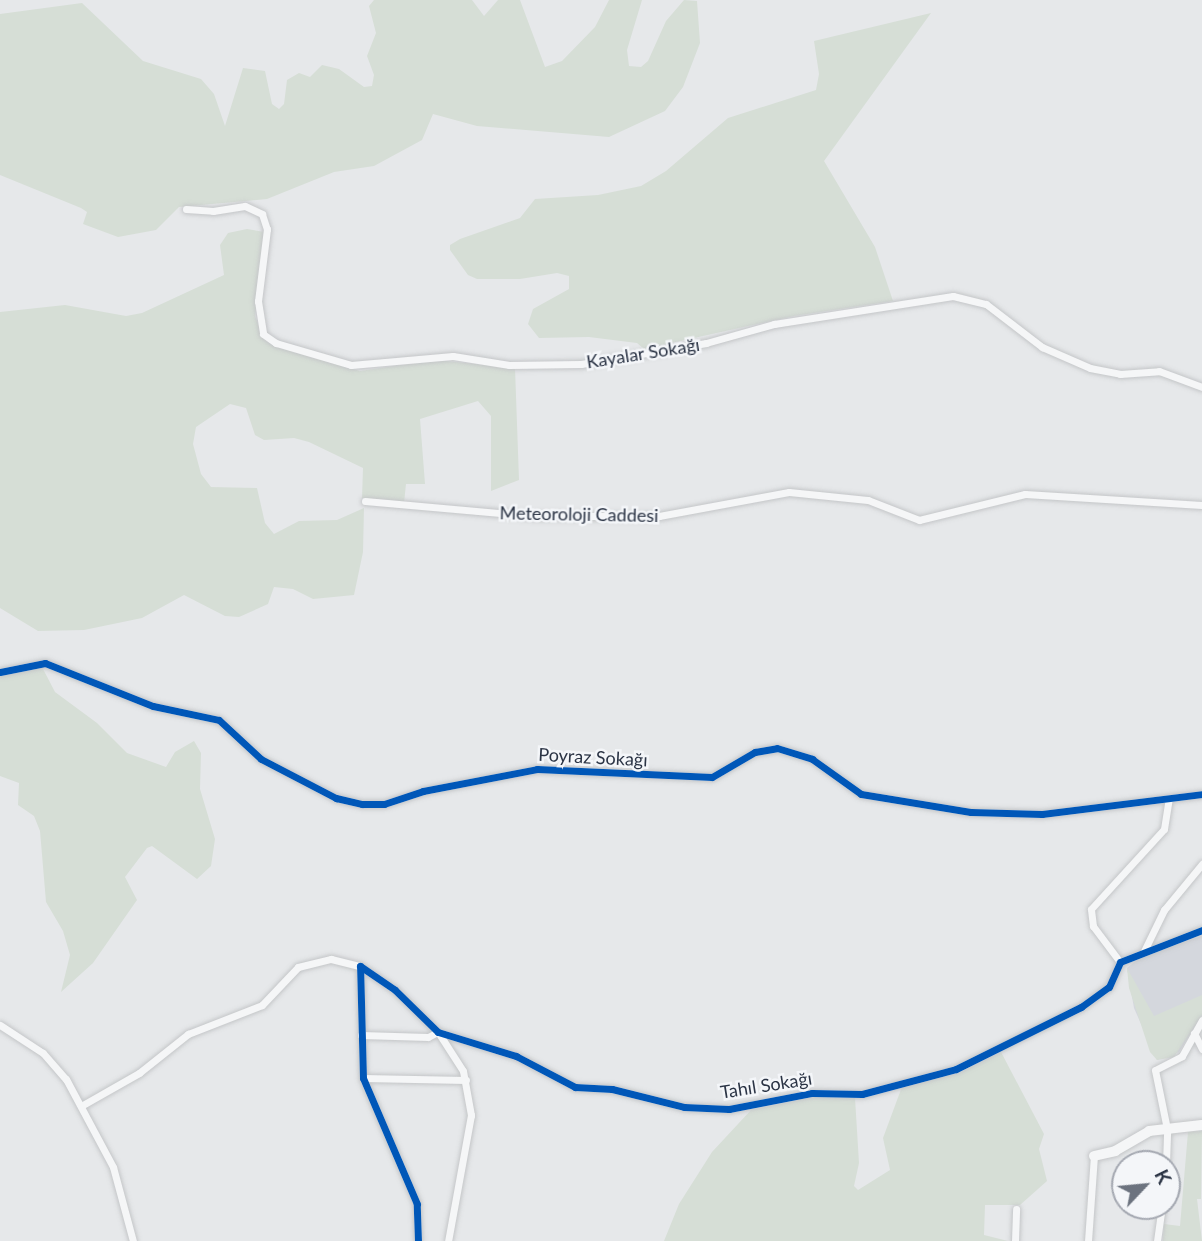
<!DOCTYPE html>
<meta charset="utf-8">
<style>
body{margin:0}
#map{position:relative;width:1202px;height:1241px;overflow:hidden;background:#e6e8ea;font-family:Lato,sans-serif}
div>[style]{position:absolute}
.built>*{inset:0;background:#d4d7dd}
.green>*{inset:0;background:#d6ded6}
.roads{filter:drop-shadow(0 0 2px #c4c6c8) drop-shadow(0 0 2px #c4c6c8)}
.minor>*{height:7px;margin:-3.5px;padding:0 3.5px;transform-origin:3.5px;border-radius:3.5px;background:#f5f6f7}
.tertiary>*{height:10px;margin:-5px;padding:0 5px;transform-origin:5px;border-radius:5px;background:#f5f6f7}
.cycleway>*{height:7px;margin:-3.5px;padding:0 3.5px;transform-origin:3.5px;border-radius:3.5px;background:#0057b8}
span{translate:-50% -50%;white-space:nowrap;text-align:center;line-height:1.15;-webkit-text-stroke:5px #f4f6f9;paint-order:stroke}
.street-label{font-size:18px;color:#2b3445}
.north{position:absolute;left:1111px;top:1150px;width:70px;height:70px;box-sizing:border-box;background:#f4f6f9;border:2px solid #a4a8b1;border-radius:50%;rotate:64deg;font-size:19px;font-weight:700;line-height:28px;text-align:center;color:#2b3445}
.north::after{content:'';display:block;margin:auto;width:24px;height:32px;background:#6c737f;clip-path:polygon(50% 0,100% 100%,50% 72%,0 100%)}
</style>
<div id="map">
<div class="built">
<i style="clip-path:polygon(1202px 936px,1202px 1015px,1179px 1052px,1157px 1060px,1134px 1008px,1127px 968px,1142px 956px)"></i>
</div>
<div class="green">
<i style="clip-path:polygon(374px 0,472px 0,484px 16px,498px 0,520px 0,545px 67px,562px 61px,595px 27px,609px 0,642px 0,627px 50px,629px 66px,641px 67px,648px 61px,666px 21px,684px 0,697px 1px,700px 43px,683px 87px,665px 111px,609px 137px,477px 126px,433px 114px,422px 140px,374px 166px,334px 172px,267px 199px,179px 207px,156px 230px,118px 237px,83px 224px,87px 212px,81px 208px,0 175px,0 14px,82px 3px,143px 61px,201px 79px,214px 94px,225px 126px,243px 68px,265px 71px,272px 104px,279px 109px,284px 104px,287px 80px,299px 73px,310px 77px,322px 65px,339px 69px,364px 87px,372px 86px,374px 75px,367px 56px,376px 33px,369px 6px)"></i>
<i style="clip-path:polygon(931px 13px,824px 161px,875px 247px,893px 301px,794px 316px,644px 349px,637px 343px,589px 337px,539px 338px,528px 324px,533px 309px,569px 289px,569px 276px,557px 273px,520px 279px,477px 279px,468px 275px,450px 250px,450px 245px,460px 239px,520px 218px,535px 199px,598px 195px,641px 186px,666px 171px,728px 118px,816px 90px,819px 74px,814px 41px)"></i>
<i style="clip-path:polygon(247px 229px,264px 232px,255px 316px,263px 338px,277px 347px,360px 371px,435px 360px,515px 368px,519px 480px,491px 491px,491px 416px,478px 401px,420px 419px,425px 484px,406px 484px,404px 503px,362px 498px,363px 468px,309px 442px,294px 438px,264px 440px,255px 435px,246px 408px,230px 404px,196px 427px,193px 444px,201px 474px,211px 487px,257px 488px,265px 523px,274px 534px,299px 521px,337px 520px,364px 508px,363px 552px,354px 595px,313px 599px,293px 589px,274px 587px,268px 604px,239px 617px,225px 616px,184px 595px,142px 618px,84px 630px,38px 631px,0 608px,0 312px,65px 305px,126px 316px,142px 313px,224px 275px,220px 245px,228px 233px)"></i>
<i style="clip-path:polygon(42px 667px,55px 692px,97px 723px,127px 753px,166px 767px,175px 752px,194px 741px,201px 753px,200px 789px,215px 839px,211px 866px,197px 879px,152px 846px,147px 848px,125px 877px,137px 900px,93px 963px,61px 992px,70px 955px,63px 931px,46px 902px,40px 831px,34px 816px,18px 805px,19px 783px,0 776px,0 675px)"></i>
<i style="clip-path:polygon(1127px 968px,1154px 1016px,1202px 995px,1202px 1015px,1174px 1057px,1157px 1060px,1150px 1052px,1129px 988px)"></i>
<i style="clip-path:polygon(1001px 1052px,1044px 1134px,1039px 1149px,1047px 1181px,1020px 1205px,985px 1205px,984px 1235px,1008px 1241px,664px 1241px,679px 1204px,712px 1152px,751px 1110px,822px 1095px,855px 1098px,859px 1163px,854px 1186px,858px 1190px,890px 1170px,883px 1138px,903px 1084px,959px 1073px)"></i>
<i style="clip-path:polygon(1202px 1131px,1201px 1199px,1197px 1199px,1202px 1241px,1163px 1241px,1164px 1224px,1180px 1226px,1188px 1132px)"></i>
</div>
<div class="roads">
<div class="minor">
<i style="left:186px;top:209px;width:27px;rotate:4deg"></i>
<i style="left:213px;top:211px;width:32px;rotate:-9deg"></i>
<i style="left:245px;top:206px;width:19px;rotate:25deg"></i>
<i style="left:262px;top:214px;width:16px;rotate:72deg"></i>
<i style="left:267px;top:229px;width:73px;rotate:97.1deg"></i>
<i style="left:258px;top:301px;width:33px;rotate:81deg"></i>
<i style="left:263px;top:334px;width:16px;rotate:35deg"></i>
<i style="left:276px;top:343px;width:78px;rotate:16.3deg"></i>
<i style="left:351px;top:365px;width:102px;rotate:-5deg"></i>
<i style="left:453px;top:356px;width:57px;rotate:9.1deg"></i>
<i style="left:509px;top:365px;width:72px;rotate:-0.8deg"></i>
<i style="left:581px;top:364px;width:127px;rotate:-9.5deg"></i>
<i style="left:706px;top:343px;width:71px;rotate:-15.6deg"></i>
<i style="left:774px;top:324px;width:181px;rotate:-8.9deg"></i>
<i style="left:953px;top:296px;width:34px;rotate:14deg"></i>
<i style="left:986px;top:304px;width:71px;rotate:37.5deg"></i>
<i style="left:1042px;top:347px;width:52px;rotate:23.6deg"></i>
<i style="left:1090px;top:368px;width:31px;rotate:11deg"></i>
<i style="left:1120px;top:374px;width:39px;rotate:-4deg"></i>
<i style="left:1159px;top:371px;width:46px;rotate:20.4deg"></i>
<i style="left:365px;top:501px;width:170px;rotate:5.1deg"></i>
<i style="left:534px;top:516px;width:125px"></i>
<i style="left:659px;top:516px;width:132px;rotate:-10.5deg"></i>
<i style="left:789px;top:492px;width:79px;rotate:5.8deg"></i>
<i style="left:868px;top:500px;width:55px;rotate:21.4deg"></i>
<i style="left:919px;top:520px;width:109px;rotate:-13.8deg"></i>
<i style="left:1025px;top:494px;width:177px;rotate:3.6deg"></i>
<i style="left:0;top:672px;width:46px;rotate:-11.3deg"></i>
<i style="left:45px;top:663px;width:116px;rotate:21.7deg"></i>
<i style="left:153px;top:706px;width:67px;rotate:12deg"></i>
<i style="left:219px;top:720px;width:57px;rotate:42.9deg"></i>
<i style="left:261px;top:759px;width:85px;rotate:27.5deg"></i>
<i style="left:336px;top:798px;width:27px;rotate:13deg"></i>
<i style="left:362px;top:804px;width:22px"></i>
<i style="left:384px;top:804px;width:41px;rotate:-18.4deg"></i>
<i style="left:423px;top:791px;width:116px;rotate:-10.9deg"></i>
<i style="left:537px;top:769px;width:175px;rotate:2.6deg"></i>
<i style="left:712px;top:777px;width:50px;rotate:-30.2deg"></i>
<i style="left:755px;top:752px;width:22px;rotate:-10deg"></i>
<i style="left:777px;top:748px;width:37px;rotate:17deg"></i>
<i style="left:812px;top:759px;width:60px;rotate:35.5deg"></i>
<i style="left:861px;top:794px;width:111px;rotate:9.3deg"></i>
<i style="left:971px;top:812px;width:71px;rotate:1.6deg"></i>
<i style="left:1042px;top:814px;width:161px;rotate:-7.1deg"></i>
<i style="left:1144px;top:951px;width:46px;rotate:-64deg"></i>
<i style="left:1164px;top:910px;width:60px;rotate:-50.4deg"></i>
<i style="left:1120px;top:962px;width:45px;rotate:-126.9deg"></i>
<i style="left:1093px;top:926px;width:17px;rotate:-97deg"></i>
<i style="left:1091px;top:909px;width:108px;rotate:-47.6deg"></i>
<i style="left:1164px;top:829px;width:30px;rotate:-81deg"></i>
<i style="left:0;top:1025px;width:51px;rotate:33.1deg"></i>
<i style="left:43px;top:1053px;width:35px;rotate:49deg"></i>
<i style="left:66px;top:1079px;width:100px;rotate:61.9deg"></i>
<i style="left:113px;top:1167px;width:77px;rotate:74.9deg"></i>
<i style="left:1194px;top:1033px;width:18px;rotate:63deg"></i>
<i style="left:361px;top:1035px;width:67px;rotate:1.7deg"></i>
<i style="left:428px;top:1037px;width:11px;rotate:-27deg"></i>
<i style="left:438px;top:1032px;width:46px;rotate:57.3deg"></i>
<i style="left:463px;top:1071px;width:45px;rotate:79.7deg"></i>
<i style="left:471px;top:1115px;width:128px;rotate:100.3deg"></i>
<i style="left:363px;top:1078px;width:103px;rotate:1.1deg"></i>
<i style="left:81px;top:1106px;width:67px;rotate:-29.6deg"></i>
<i style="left:139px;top:1073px;width:63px;rotate:-38.5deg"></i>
<i style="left:188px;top:1034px;width:79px;rotate:-21.4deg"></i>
<i style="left:262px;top:1005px;width:52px;rotate:-46.5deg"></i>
<i style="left:298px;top:967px;width:34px;rotate:-14deg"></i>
<i style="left:331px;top:959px;width:30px;rotate:14deg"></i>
<i style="left:1166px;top:1164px;width:35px;rotate:-88deg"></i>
<i style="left:1167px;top:1129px;width:60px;rotate:-101.5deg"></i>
<i style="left:1155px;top:1070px;width:30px;rotate:-27deg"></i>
<i style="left:1182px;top:1056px;width:41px;rotate:-60.9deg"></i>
<i style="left:418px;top:1241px;width:37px;rotate:-92deg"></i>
<i style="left:417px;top:1204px;width:137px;rotate:-113.2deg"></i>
<i style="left:363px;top:1078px;width:112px;rotate:-91.5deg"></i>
<i style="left:360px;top:966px;width:42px;rotate:34.4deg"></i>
<i style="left:395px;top:990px;width:60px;rotate:44.3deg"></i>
<i style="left:438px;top:1032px;width:82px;rotate:17.1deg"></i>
<i style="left:516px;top:1056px;width:67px;rotate:27.7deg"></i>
<i style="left:575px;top:1087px;width:37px;rotate:3deg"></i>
<i style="left:612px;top:1089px;width:74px;rotate:14deg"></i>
<i style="left:684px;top:1107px;width:45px;rotate:2.5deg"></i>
<i style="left:729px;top:1109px;width:85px;rotate:-10.9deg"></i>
<i style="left:812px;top:1093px;width:50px;rotate:1.1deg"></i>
<i style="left:862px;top:1094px;width:97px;rotate:-14.9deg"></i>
<i style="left:956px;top:1069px;width:140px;rotate:-26.4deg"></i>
<i style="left:1081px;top:1007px;width:34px;rotate:-36deg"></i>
<i style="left:1109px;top:987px;width:27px;rotate:-66deg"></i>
<i style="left:1120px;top:962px;width:88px;rotate:-21.3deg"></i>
<i style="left:1015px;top:1241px;width:32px;rotate:-88deg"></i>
<i style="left:1088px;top:1241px;width:85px;rotate:-86deg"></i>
<i style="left:1157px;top:1241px;width:35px;rotate:-82deg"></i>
</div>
<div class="tertiary">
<i style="left:1094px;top:1156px;width:22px;rotate:-13deg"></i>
<i style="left:1115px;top:1151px;width:39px;rotate:-30deg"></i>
<i style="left:1149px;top:1131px;width:53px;rotate:-6.5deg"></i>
</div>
</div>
<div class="cycleway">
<i style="left:0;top:672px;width:46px;rotate:-11.3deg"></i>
<i style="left:45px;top:663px;width:116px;rotate:21.7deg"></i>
<i style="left:153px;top:706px;width:67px;rotate:12deg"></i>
<i style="left:219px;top:720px;width:57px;rotate:42.9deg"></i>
<i style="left:261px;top:759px;width:85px;rotate:27.5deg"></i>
<i style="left:336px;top:798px;width:27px;rotate:13deg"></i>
<i style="left:362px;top:804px;width:22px"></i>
<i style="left:384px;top:804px;width:41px;rotate:-18.4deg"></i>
<i style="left:423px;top:791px;width:116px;rotate:-10.9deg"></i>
<i style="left:537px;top:769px;width:175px;rotate:2.6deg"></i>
<i style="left:712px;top:777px;width:50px;rotate:-30.2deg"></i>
<i style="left:755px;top:752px;width:22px;rotate:-10deg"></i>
<i style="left:777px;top:748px;width:37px;rotate:17deg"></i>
<i style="left:812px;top:759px;width:60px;rotate:35.5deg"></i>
<i style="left:861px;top:794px;width:111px;rotate:9.3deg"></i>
<i style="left:971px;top:812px;width:71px;rotate:1.6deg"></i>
<i style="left:1042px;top:814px;width:161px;rotate:-7.1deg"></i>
<i style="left:418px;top:1241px;width:37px;rotate:-92deg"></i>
<i style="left:417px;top:1204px;width:137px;rotate:-113.2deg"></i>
<i style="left:363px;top:1078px;width:112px;rotate:-91.5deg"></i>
<i style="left:360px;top:966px;width:42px;rotate:34.4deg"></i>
<i style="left:395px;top:990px;width:60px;rotate:44.3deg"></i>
<i style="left:438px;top:1032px;width:82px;rotate:17.1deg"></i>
<i style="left:516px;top:1056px;width:67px;rotate:27.7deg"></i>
<i style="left:575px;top:1087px;width:37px;rotate:3deg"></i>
<i style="left:612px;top:1089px;width:74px;rotate:14deg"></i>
<i style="left:684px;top:1107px;width:45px;rotate:2.5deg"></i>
<i style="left:729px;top:1109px;width:85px;rotate:-10.9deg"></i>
<i style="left:812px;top:1093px;width:50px;rotate:1.1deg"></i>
<i style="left:862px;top:1094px;width:97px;rotate:-14.9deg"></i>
<i style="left:956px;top:1069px;width:140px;rotate:-26.4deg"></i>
<i style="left:1081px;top:1007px;width:34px;rotate:-36deg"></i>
<i style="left:1109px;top:987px;width:27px;rotate:-66deg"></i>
<i style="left:1120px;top:962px;width:88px;rotate:-21.3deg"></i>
</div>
<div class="street-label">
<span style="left:643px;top:353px;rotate:-9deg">Kayalar Sokağı</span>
<span style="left:579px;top:514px;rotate:1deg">Meteoroloji Caddesi</span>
<span style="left:593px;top:757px;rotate:3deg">Poyraz Sokağı</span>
<span style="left:766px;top:1085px;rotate:-9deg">Tahıl Sokağı</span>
</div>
<div class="north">K</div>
</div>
